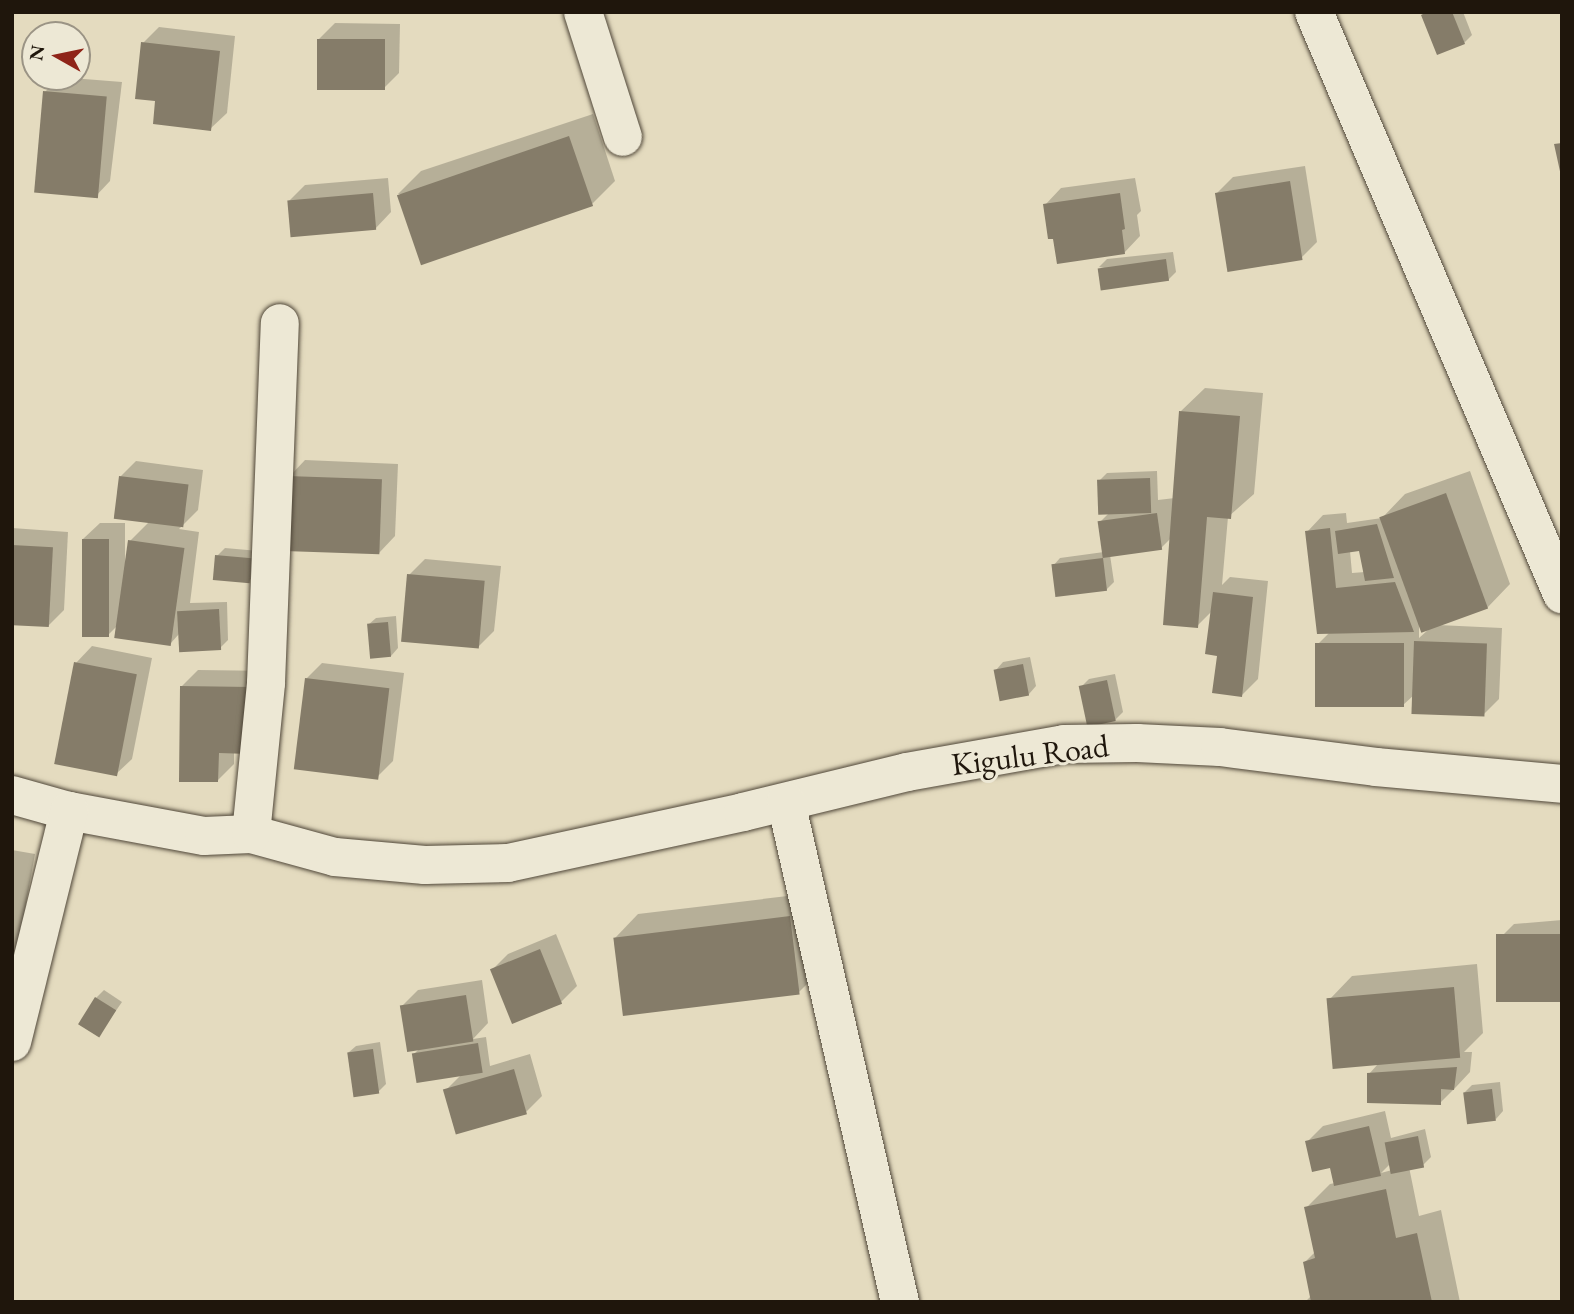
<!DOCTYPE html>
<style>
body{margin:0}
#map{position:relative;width:1574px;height:1314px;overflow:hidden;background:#e4dbbf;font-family:"EB Garamond",serif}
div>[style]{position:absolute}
.shadow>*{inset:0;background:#0003}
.building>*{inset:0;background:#857c69;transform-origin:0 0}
.roads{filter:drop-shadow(0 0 2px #504739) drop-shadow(0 0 2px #504739)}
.street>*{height:38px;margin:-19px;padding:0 19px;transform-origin:19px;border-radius:19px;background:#ede8d5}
span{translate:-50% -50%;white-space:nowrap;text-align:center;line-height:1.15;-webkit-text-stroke:6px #ede8d5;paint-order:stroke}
.street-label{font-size:32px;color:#1f160c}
.frame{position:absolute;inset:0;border:14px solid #1f160c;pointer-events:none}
.north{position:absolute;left:21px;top:21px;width:70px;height:70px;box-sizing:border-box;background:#ede8d5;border:2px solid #9b9485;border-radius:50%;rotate:279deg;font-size:19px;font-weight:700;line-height:28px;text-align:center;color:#1f160c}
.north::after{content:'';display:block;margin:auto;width:24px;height:32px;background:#8f2418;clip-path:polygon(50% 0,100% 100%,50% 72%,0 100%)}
</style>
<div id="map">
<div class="shadow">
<i style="clip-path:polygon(1426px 12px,1463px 12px,1472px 35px,1464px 43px,1423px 15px)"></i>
<i style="clip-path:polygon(335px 23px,400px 24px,399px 73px,383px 89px,319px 39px)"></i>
<i style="clip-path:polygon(159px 27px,235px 36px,227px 113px,210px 129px,157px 100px,143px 43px)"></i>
<i style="clip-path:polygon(59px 77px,122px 82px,110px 181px,94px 198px,45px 92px)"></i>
<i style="clip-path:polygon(593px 114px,615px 181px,592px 204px,398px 194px,421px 171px)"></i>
<i style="clip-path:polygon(1305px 166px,1317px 242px,1301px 258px,1217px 193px,1233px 177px)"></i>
<i style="clip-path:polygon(388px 178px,391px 212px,375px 229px,289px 201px,305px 185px)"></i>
<i style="clip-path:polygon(1135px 178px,1141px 211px,1137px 215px,1140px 236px,1124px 253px,1045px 205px,1061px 188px)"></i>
<i style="clip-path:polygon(1173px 252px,1176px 272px,1168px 280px,1099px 267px,1107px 259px)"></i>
<i style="clip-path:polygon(1205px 388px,1263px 393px,1254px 494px,1228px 517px,1222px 585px,1230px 577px,1268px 581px,1258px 679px,1242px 695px,1219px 655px,1212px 611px,1197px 626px,1172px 537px,1161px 548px,1110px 555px,1114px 582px,1106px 590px,1053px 566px,1060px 558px,1104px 552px,1100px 522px,1109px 513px,1099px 481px,1107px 473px,1157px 471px,1158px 500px,1175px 498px,1181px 411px)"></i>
<i style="clip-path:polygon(305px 460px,398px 464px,395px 536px,379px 553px,289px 477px)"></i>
<i style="clip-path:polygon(136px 461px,203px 470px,198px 510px,179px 529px,199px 532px,190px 603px,227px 602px,228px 640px,220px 648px,179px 634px,170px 644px,120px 623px,108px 635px,83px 539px,100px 523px,125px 523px,125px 566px,127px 566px,130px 541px,149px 522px,120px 477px)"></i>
<i style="clip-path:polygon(evenodd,1470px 471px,1510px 584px,1487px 608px,1438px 625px,1502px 628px,1499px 699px,1483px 715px,1414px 695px,1403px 705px,1317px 645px,1330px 632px,1307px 532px,1323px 515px,1346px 513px,1347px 523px,1382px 518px,1405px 494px,1470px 471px,1361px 549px,1365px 572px,1352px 573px,1350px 551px,1361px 549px,1470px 471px,1419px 624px,1429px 629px,1419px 638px,1419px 624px)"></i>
<i style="clip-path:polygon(12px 528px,68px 532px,64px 610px,48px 626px,12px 623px)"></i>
<i style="clip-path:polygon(225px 548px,259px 551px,256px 574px,249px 581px,217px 556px)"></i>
<i style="clip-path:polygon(425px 559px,501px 566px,494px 631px,478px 647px,409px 575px)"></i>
<i style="clip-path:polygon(396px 616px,398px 648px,391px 656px,368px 625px,376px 618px)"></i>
<i style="clip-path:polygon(92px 646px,152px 658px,132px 759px,115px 775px,76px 663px)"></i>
<i style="clip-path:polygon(1030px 657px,1036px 686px,1029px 694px,996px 670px,1003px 662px)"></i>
<i style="clip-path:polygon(322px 663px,404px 673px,393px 761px,377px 777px,306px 679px)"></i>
<i style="clip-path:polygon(198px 670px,265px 671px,234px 752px,234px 764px,218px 780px,182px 686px)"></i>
<i style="clip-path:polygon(1115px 674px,1123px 712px,1115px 720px,1081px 687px,1089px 679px)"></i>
<i style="clip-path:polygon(12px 850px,35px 854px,12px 980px)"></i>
<i style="clip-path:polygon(813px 893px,822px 969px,798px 993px,615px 938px,638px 914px)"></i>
<i style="clip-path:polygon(1562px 920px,1562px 1000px,1498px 940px,1514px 924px)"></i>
<i style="clip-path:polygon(556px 934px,577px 986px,561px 1002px,492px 970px,508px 954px)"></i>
<i style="clip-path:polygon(1477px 964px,1483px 1033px,1464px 1052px,1472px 1052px,1470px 1072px,1456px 1087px,1440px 1103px,1369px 1074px,1378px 1064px,1329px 1000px,1352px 976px)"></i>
<i style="clip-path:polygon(482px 980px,488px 1023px,473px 1039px,486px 1037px,490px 1066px,530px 1054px,542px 1096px,526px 1112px,445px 1091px,462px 1074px,414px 1054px,421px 1047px,402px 1006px,418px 990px)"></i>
<i style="clip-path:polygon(104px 990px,122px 1002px,99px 1035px,96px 998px)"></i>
<i style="clip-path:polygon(380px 1042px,386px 1084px,378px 1092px,348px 1053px,356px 1046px)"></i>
<i style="clip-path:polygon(1500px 1082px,1503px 1111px,1496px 1119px,1464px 1093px,1472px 1085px)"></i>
<i style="clip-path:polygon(evenodd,1385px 1111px,1391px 1138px,1425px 1129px,1431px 1157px,1423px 1165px,1409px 1167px,1419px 1216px,1441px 1210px,1460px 1302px,1305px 1302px,1312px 1295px,1305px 1262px,1315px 1252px,1306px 1208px,1330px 1184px,1335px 1183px,1332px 1165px,1307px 1142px,1323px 1126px,1385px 1111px,1391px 1163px,1392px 1170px,1381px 1173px,1391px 1163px)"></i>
</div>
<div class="building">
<i style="clip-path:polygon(1427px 12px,1452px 12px,1465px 44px,1437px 55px,1421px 15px)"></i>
<i style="left:317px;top:39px;width:68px;height:51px"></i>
<i style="clip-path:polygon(141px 42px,220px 51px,211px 131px,153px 124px,155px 101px,135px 99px)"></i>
<i style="left:43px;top:91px;width:64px;height:102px;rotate:5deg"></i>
<i style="left:569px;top:136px;width:74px;height:182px;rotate:71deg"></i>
<i style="clip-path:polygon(1562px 143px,1562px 176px,1561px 176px,1554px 144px)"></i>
<i style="left:1290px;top:181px;width:80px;height:76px;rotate:81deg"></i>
<i style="left:373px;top:193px;width:37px;height:86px;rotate:85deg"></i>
<i style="clip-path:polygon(1120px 193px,1125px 229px,1122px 230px,1125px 254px,1057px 264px,1053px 239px,1048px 239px,1043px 204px)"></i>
<i style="left:1166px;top:259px;width:22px;height:69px;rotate:82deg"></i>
<i style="clip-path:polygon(1179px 411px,1240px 416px,1231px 519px,1207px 517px,1198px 628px,1163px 625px)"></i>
<i style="left:119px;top:476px;width:70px;height:43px;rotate:7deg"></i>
<i style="left:287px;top:476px;width:95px;height:75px;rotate:2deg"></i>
<i style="left:1150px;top:478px;width:35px;height:53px;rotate:88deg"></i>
<i style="left:1446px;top:493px;width:123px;height:71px;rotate:70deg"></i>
<i style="left:1157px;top:513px;width:37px;height:60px;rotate:82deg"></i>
<i style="clip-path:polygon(1377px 524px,1394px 578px,1365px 581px,1359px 551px,1338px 554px,1335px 531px)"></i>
<i style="clip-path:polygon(1330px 528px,1336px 588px,1395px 582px,1414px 632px,1317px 634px,1305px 531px)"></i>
<i style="left:82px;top:539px;width:27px;height:98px"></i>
<i style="left:128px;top:540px;width:57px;height:99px;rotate:8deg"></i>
<i style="left:12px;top:545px;width:41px;height:80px;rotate:3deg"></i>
<i style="left:215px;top:555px;width:37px;height:25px;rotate:5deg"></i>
<i style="left:1103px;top:558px;width:33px;height:52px;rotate:83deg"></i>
<i style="left:407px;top:574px;width:78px;height:68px;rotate:5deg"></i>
<i style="clip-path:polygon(1213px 592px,1253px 597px,1242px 697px,1212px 693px,1217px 656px,1205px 654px)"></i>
<i style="left:219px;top:609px;width:41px;height:42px;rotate:87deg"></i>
<i style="left:388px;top:622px;width:35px;height:21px;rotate:85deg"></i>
<i style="left:1414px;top:641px;width:73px;height:73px;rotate:2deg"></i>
<i style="left:1404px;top:643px;width:64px;height:89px;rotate:90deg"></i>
<i style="left:74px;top:662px;width:64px;height:104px;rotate:11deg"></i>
<i style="left:1023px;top:664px;width:32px;height:30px;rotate:79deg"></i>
<i style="left:305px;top:678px;width:85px;height:92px;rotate:7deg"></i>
<i style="left:1107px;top:680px;width:42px;height:29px;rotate:78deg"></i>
<i style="clip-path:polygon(180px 686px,250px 687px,249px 754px,219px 753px,218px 782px,179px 782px)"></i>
<i style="left:790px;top:916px;width:79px;height:178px;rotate:83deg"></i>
<i style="left:1562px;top:934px;width:68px;height:66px;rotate:90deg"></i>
<i style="left:540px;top:949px;width:59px;height:54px;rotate:68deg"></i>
<i style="left:1454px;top:987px;width:71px;height:128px;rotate:85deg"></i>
<i style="left:466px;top:995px;width:47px;height:67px;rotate:81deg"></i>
<i style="left:95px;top:997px;width:25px;height:32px;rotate:32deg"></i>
<i style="left:478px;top:1043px;width:30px;height:67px;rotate:81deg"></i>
<i style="left:373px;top:1049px;width:45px;height:26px;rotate:82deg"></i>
<i style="clip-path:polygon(1457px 1067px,1454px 1090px,1441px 1089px,1441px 1105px,1367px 1103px,1367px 1073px)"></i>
<i style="left:514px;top:1069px;width:47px;height:74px;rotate:74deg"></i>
<i style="left:1492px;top:1089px;width:32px;height:29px;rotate:83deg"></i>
<i style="clip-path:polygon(1369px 1126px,1381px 1176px,1334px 1186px,1330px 1168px,1312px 1172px,1305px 1141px)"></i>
<i style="left:1418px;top:1136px;width:32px;height:34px;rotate:79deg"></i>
<i style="clip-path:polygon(1386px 1189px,1396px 1238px,1417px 1233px,1432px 1302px,1311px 1302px,1303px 1262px,1315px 1258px,1304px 1207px)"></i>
</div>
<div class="roads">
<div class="street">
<i style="left:583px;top:12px;width:131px;rotate:72.3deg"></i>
<i style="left:1314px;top:12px;width:633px;rotate:66.92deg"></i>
<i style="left:12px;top:795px;width:59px;rotate:15.7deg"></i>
<i style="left:69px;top:811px;width:137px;rotate:10.5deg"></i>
<i style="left:204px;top:836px;width:47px;rotate:-2.4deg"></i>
<i style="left:251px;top:834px;width:87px;rotate:15.3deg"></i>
<i style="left:335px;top:857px;width:90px;rotate:5.1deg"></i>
<i style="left:425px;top:865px;width:83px;rotate:-1.4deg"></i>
<i style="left:508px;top:863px;width:240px;rotate:-12.2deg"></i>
<i style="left:743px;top:812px;width:169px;rotate:-13.7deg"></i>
<i style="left:907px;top:772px;width:159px;rotate:-10.1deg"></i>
<i style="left:1064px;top:744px;width:73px;rotate:-0.8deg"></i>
<i style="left:1137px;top:743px;width:83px;rotate:2.8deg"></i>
<i style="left:1220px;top:747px;width:157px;rotate:7.3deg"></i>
<i style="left:1376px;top:767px;width:187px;rotate:5.2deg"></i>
<i style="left:786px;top:802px;width:513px;rotate:77.16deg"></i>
<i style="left:251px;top:834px;width:152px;rotate:-84.3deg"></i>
<i style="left:266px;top:683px;width:360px;rotate:-87.8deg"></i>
<i style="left:12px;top:1042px;width:238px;rotate:-76.1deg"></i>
</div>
</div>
<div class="street-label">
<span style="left:1030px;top:755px;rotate:-7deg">Kigulu Road</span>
</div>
<div class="frame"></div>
<div class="north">N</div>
</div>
